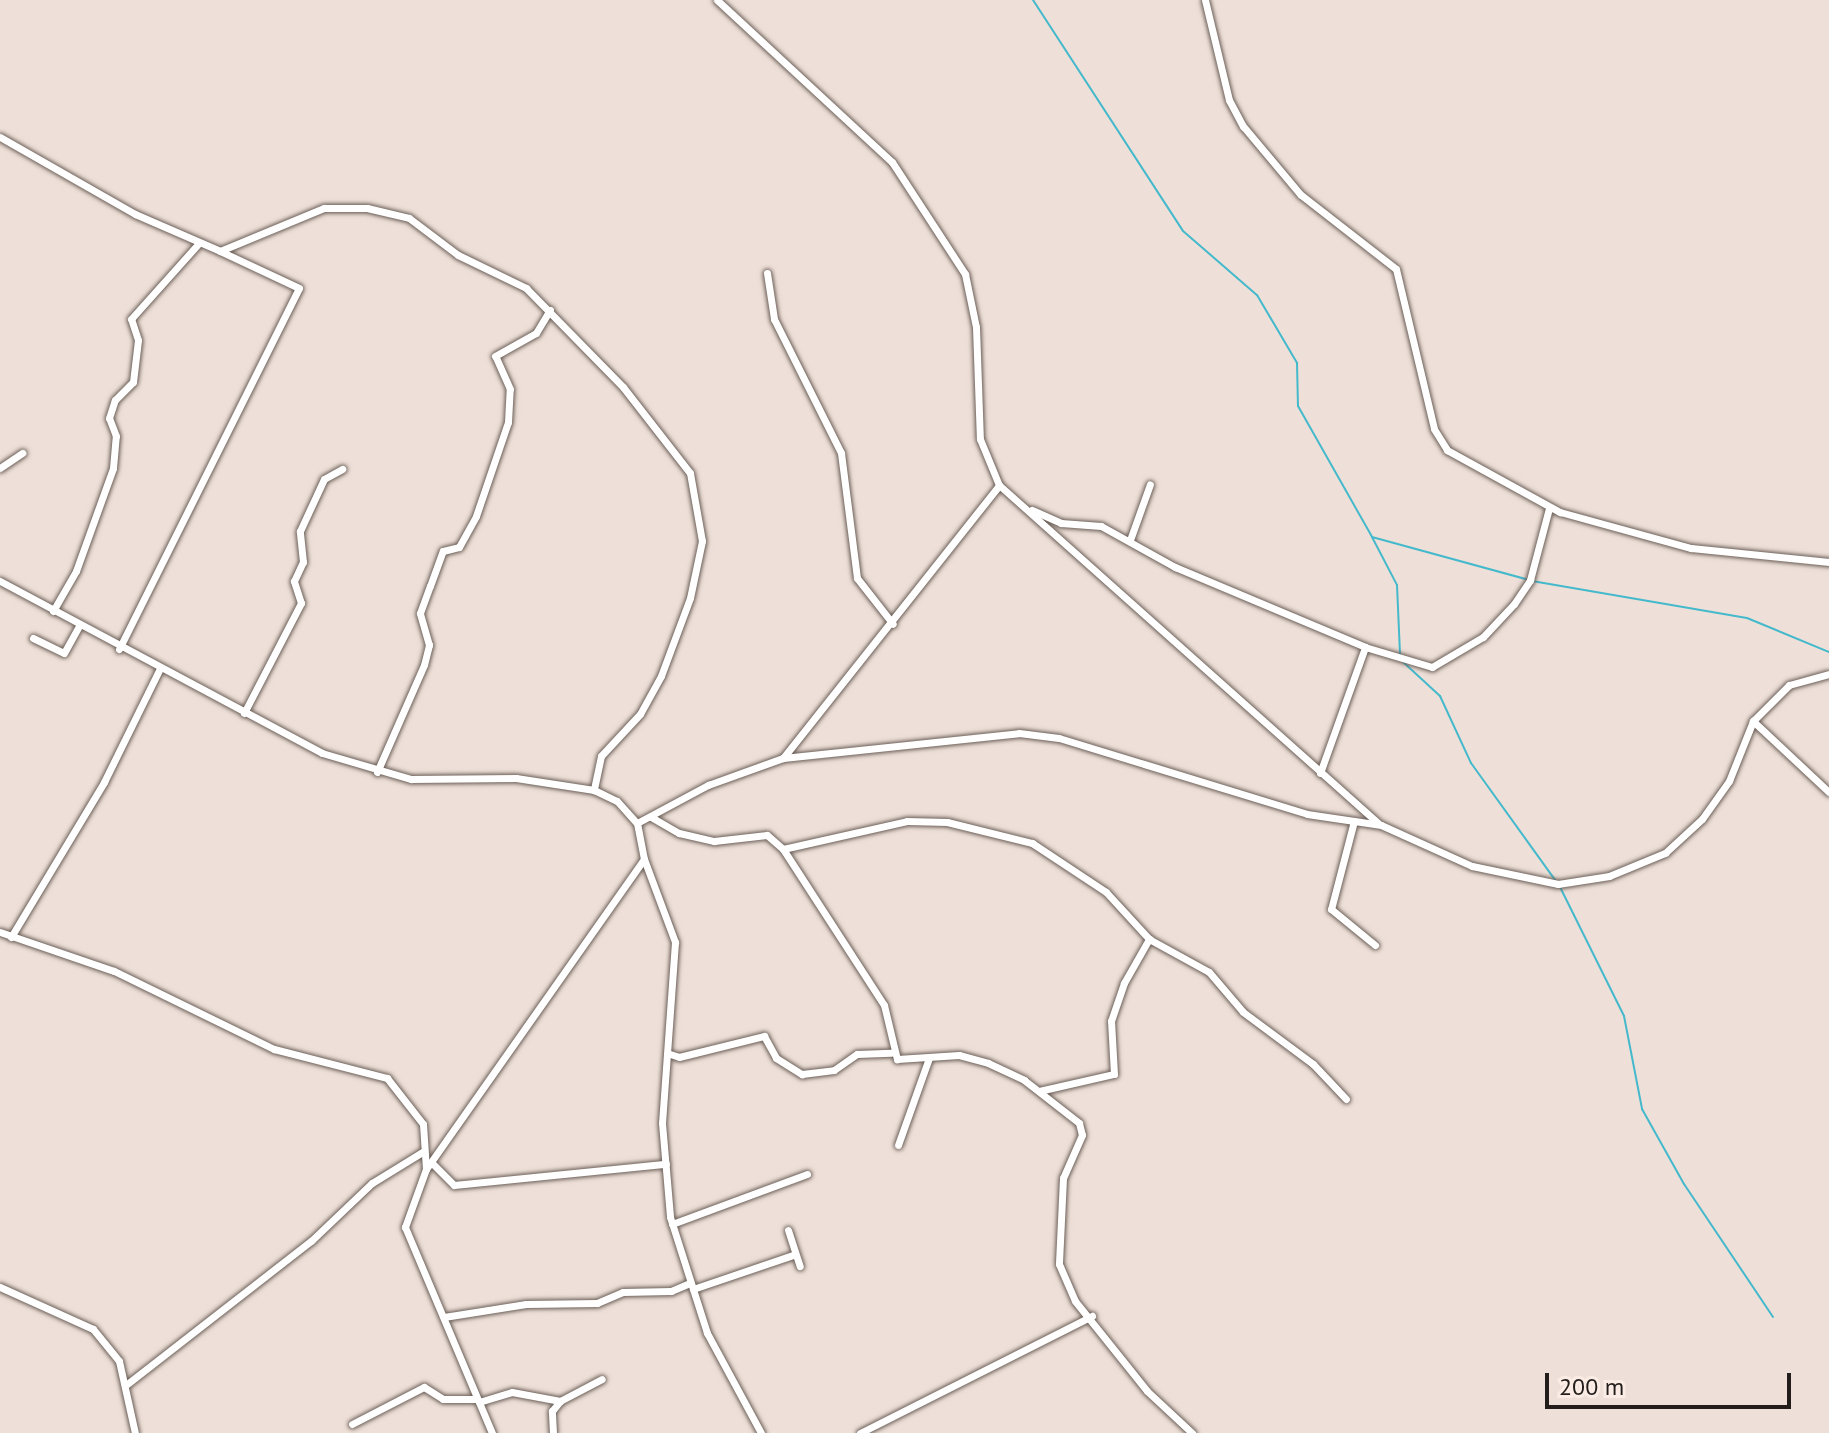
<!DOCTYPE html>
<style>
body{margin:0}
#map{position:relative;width:1829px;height:1433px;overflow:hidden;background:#eee0d8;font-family:"PT Sans",sans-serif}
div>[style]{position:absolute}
.stream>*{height:2px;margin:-1px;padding:0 1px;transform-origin:1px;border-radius:1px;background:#45b9cc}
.roads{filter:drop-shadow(0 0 2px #6b5f58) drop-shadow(0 0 2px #6b5f58)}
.street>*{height:7px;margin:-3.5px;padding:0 3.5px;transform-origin:3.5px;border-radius:3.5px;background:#fff}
span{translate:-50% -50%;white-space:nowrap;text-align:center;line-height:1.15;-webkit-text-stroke:6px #fbede5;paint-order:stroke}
.scale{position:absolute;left:1545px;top:1373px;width:246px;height:36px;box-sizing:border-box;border:4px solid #221d1a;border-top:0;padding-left:10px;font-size:24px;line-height:28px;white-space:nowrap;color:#221d1a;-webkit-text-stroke:6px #fbede5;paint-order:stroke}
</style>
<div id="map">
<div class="stream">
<i style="left:1033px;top:0;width:275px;rotate:57deg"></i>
<i style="left:1183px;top:231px;width:98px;rotate:40.9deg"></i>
<i style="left:1257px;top:295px;width:79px;rotate:59.5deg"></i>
<i style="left:1297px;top:363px;width:43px;rotate:88.7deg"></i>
<i style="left:1298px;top:406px;width:150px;rotate:60.5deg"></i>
<i style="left:1372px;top:537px;width:160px;rotate:15.3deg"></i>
<i style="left:1372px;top:537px;width:54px;rotate:62.5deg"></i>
<i style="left:1397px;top:585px;width:70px;rotate:87.5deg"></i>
<i style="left:1532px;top:581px;width:218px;rotate:9.8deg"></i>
<i style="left:1747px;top:618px;width:89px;rotate:22.5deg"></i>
<i style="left:1402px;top:661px;width:52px;rotate:42.6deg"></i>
<i style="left:1440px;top:696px;width:74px;rotate:65.2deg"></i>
<i style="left:1471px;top:763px;width:144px;rotate:54.3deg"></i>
<i style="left:1559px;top:885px;width:146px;rotate:63.6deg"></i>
<i style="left:1624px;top:1016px;width:95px;rotate:79deg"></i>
<i style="left:1642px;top:1109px;width:86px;rotate:60.8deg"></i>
<i style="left:1684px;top:1184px;width:160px;rotate:56.2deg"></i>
</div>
<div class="roads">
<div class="street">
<i style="left:717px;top:0;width:238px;rotate:42.8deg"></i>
<i style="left:892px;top:162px;width:134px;rotate:56.9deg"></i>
<i style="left:965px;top:274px;width:54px;rotate:78.3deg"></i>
<i style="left:976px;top:327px;width:112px;rotate:88deg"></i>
<i style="left:980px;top:439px;width:50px;rotate:67.6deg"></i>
<i style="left:999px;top:485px;width:508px;rotate:41.73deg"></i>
<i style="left:1205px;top:0;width:103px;rotate:76.5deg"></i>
<i style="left:1229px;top:100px;width:30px;rotate:62deg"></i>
<i style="left:1243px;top:126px;width:90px;rotate:50deg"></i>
<i style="left:1301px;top:195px;width:120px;rotate:37.9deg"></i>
<i style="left:1396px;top:269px;width:164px;rotate:76.6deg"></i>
<i style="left:1434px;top:429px;width:25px;rotate:58deg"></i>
<i style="left:1447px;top:450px;width:129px;rotate:28.8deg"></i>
<i style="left:1560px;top:512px;width:136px;rotate:15.4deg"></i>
<i style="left:1691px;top:548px;width:139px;rotate:5.8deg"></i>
<i style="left:0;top:137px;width:155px;rotate:29.7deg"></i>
<i style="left:135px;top:214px;width:93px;rotate:23.5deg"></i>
<i style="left:220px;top:251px;width:113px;rotate:-22.5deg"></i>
<i style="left:324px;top:208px;width:43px"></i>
<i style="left:367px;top:208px;width:43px;rotate:13.4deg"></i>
<i style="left:409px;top:218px;width:61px;rotate:37.1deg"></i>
<i style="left:458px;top:255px;width:76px;rotate:25.9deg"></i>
<i style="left:526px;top:288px;width:139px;rotate:45.6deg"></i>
<i style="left:623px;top:387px;width:109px;rotate:52.1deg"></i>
<i style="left:690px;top:473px;width:69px;rotate:80deg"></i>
<i style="left:702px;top:541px;width:58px;rotate:101.9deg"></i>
<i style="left:690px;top:598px;width:83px;rotate:110.4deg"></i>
<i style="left:661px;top:676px;width:43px;rotate:118.9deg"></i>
<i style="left:640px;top:714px;width:57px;rotate:132.9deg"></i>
<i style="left:601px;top:756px;width:35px;rotate:102deg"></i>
<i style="left:767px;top:273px;width:47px;rotate:81.3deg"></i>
<i style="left:774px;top:319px;width:150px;rotate:63.4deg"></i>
<i style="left:841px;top:453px;width:126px;rotate:82.7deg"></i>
<i style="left:857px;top:578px;width:58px;rotate:52deg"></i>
<i style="left:0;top:468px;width:27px;rotate:-34deg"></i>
<i style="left:1032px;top:510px;width:32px;rotate:24deg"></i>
<i style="left:1061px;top:523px;width:40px;rotate:4.3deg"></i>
<i style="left:1101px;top:526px;width:85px;rotate:29deg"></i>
<i style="left:1175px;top:567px;width:206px;rotate:22.8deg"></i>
<i style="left:1365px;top:647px;width:70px;rotate:16.6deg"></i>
<i style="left:1432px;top:667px;width:59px;rotate:-30.5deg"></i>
<i style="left:1483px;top:637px;width:45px;rotate:-46.8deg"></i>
<i style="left:1514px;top:604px;width:29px;rotate:-56deg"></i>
<i style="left:1530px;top:580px;width:74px;rotate:-75.2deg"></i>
<i style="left:1130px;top:540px;width:59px;rotate:-70.3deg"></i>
<i style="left:0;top:581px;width:365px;rotate:28.1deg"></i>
<i style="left:322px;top:753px;width:93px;rotate:16.3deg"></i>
<i style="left:411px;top:779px;width:105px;rotate:-0.5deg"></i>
<i style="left:516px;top:778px;width:79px;rotate:8.7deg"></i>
<i style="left:594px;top:790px;width:25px;rotate:26deg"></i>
<i style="left:617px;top:801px;width:30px;rotate:48deg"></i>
<i style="left:637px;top:823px;width:37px;rotate:79deg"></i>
<i style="left:644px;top:859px;width:379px;rotate:125.1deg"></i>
<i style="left:426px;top:1169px;width:62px;rotate:109.9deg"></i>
<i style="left:405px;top:1227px;width:224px;rotate:67.1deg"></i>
<i style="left:53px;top:611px;width:46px;rotate:-60.1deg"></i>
<i style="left:76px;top:571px;width:109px;rotate:-70.2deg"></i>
<i style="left:113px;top:468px;width:32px;rotate:-85deg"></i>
<i style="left:116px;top:436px;width:19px;rotate:-111deg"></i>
<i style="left:109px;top:418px;width:19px;rotate:-72deg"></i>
<i style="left:115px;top:400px;width:25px;rotate:-45deg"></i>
<i style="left:133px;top:382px;width:42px;rotate:-83.2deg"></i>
<i style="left:138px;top:340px;width:22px;rotate:-108deg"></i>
<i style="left:131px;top:319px;width:102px;rotate:-48.2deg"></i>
<i style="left:33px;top:638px;width:34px;rotate:26deg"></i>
<i style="left:64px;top:653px;width:31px;rotate:-61deg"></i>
<i style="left:119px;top:649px;width:403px;rotate:-63.5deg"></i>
<i style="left:299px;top:288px;width:87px;rotate:-154.9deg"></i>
<i style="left:244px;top:713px;width:124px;rotate:-62.6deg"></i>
<i style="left:301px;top:603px;width:23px;rotate:-108deg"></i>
<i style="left:294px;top:581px;width:21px;rotate:-65deg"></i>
<i style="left:303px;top:562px;width:31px;rotate:-96deg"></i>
<i style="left:300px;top:531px;width:57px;rotate:-65.2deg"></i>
<i style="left:324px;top:479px;width:21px;rotate:-29deg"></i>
<i style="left:1753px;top:721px;width:104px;rotate:43.1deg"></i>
<i style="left:783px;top:758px;width:348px;rotate:-51.6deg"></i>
<i style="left:377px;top:772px;width:117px;rotate:-66.3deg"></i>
<i style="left:424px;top:665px;width:21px;rotate:-76deg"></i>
<i style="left:429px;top:645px;width:33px;rotate:-106deg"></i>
<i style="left:420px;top:613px;width:29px;rotate:-70deg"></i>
<i style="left:430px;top:586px;width:37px;rotate:-70deg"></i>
<i style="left:443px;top:551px;width:16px;rotate:-14deg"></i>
<i style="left:459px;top:547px;width:35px;rotate:-61deg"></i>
<i style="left:476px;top:516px;width:99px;rotate:-71.2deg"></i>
<i style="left:508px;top:422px;width:33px;rotate:-87deg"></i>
<i style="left:510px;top:389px;width:36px;rotate:-114deg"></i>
<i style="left:495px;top:356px;width:47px;rotate:-29.3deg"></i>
<i style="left:536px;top:333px;width:27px;rotate:-59deg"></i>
<i style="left:1320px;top:773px;width:134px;rotate:-70.3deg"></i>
<i style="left:651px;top:817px;width:32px;rotate:30deg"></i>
<i style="left:679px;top:833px;width:36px;rotate:13deg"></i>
<i style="left:714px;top:841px;width:53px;rotate:-6.5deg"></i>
<i style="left:767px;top:835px;width:21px;rotate:41deg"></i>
<i style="left:783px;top:849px;width:127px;rotate:-12.7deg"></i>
<i style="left:907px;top:821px;width:40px;rotate:1.4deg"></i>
<i style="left:947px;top:822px;width:88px;rotate:13.9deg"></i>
<i style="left:1032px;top:843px;width:89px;rotate:33.5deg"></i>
<i style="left:1106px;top:892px;width:64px;rotate:47.5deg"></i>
<i style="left:1149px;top:939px;width:68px;rotate:28.8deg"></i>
<i style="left:1209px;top:972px;width:52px;rotate:49.6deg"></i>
<i style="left:1243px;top:1012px;width:87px;rotate:36.6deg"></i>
<i style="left:1313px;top:1064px;width:48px;rotate:46.7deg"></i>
<i style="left:1354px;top:821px;width:91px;rotate:104.6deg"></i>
<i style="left:1331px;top:909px;width:57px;rotate:39.3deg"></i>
<i style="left:637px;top:823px;width:81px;rotate:-28.2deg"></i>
<i style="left:708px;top:785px;width:80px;rotate:-19.8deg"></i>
<i style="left:783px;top:758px;width:237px;rotate:-6deg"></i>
<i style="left:1019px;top:733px;width:40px;rotate:7.1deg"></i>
<i style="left:1059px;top:738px;width:259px;rotate:17deg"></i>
<i style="left:1307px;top:814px;width:75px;rotate:8.5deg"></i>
<i style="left:1381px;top:825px;width:100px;rotate:24.3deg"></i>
<i style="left:1472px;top:866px;width:88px;rotate:11.8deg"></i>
<i style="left:1558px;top:884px;width:52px;rotate:-8.9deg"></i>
<i style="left:1609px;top:876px;width:61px;rotate:-22.3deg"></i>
<i style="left:1665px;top:853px;width:50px;rotate:-42.6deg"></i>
<i style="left:1702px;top:819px;width:47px;rotate:-54.6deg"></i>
<i style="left:1729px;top:781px;width:65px;rotate:-68.2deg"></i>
<i style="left:1753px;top:721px;width:51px;rotate:-45deg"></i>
<i style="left:1789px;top:685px;width:41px;rotate:-15.4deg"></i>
<i style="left:783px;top:849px;width:186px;rotate:57.1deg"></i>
<i style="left:884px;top:1005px;width:56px;rotate:76.5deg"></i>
<i style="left:897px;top:1059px;width:62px;rotate:-3.7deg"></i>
<i style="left:959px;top:1055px;width:30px;rotate:15deg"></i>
<i style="left:988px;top:1063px;width:40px;rotate:25deg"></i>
<i style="left:1024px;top:1080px;width:70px;rotate:38deg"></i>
<i style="left:1079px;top:1123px;width:12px;rotate:76deg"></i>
<i style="left:1082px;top:1135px;width:47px;rotate:113.8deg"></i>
<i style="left:1063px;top:1178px;width:86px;rotate:92.7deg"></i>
<i style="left:1059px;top:1264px;width:40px;rotate:66.6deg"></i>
<i style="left:1075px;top:1301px;width:115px;rotate:51.3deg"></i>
<i style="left:1147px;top:1391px;width:62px;rotate:43deg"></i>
<i style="left:644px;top:859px;width:89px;rotate:69.5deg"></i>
<i style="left:675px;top:942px;width:181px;rotate:94.1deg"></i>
<i style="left:662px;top:1123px;width:94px;rotate:85.1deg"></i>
<i style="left:670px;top:1217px;width:122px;rotate:72.3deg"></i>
<i style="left:707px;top:1333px;width:114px;rotate:61.6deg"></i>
<i style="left:0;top:932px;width:120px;rotate:18.9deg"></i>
<i style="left:114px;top:971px;width:178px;rotate:26deg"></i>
<i style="left:274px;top:1049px;width:117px;rotate:14.4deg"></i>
<i style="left:387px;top:1078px;width:58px;rotate:52deg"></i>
<i style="left:423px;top:1124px;width:45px;rotate:86.2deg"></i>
<i style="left:11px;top:937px;width:181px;rotate:-59deg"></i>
<i style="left:104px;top:782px;width:125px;rotate:-63.8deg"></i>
<i style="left:670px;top:1054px;width:9px;rotate:18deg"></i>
<i style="left:679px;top:1057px;width:88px;rotate:-13.9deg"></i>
<i style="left:764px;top:1036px;width:25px;rotate:61deg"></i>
<i style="left:776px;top:1058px;width:31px;rotate:32deg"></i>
<i style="left:802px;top:1074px;width:32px;rotate:-7deg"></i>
<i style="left:834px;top:1070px;width:28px;rotate:-35deg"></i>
<i style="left:857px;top:1054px;width:34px;rotate:-2deg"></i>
<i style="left:1039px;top:1091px;width:77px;rotate:-12.8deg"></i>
<i style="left:1114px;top:1074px;width:53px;rotate:-93.2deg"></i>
<i style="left:1111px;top:1021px;width:40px;rotate:-71.1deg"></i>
<i style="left:1124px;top:983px;width:51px;rotate:-60.4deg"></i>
<i style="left:898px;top:1145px;width:92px;rotate:-70.4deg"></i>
<i style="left:432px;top:1163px;width:31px;rotate:45deg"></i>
<i style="left:454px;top:1185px;width:213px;rotate:-5.7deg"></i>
<i style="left:672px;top:1224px;width:144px;rotate:-20.3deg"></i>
<i style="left:788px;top:1230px;width:38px;rotate:72deg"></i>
<i style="left:0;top:1287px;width:102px;rotate:24.3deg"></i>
<i style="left:93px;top:1329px;width:41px;rotate:50.9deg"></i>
<i style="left:119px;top:1361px;width:74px;rotate:77.5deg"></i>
<i style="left:693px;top:1289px;width:106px;rotate:-18.8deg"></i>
<i style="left:444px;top:1317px;width:83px;rotate:-9deg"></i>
<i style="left:526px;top:1304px;width:71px;rotate:-0.8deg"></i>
<i style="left:597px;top:1303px;width:28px;rotate:-23deg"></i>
<i style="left:623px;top:1292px;width:48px;rotate:-1.2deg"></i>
<i style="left:671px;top:1291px;width:21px;rotate:-23deg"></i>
<i style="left:127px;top:1384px;width:233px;rotate:-37.9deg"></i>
<i style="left:311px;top:1241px;width:84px;rotate:-43.6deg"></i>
<i style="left:372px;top:1183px;width:61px;rotate:-31.6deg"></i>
<i style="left:479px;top:1402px;width:34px;rotate:-17deg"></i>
<i style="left:512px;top:1392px;width:49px;rotate:10.6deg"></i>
<i style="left:352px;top:1424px;width:81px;rotate:-27.2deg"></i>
<i style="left:424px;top:1387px;width:22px;rotate:32deg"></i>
<i style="left:443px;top:1399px;width:34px"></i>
<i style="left:553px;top:1433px;width:22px;rotate:-93deg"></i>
<i style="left:552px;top:1411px;width:13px;rotate:-51deg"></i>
<i style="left:560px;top:1401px;width:47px;rotate:-27.6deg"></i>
<i style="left:860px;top:1433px;width:260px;rotate:-26.8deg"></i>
</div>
</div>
<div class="scale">200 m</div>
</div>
